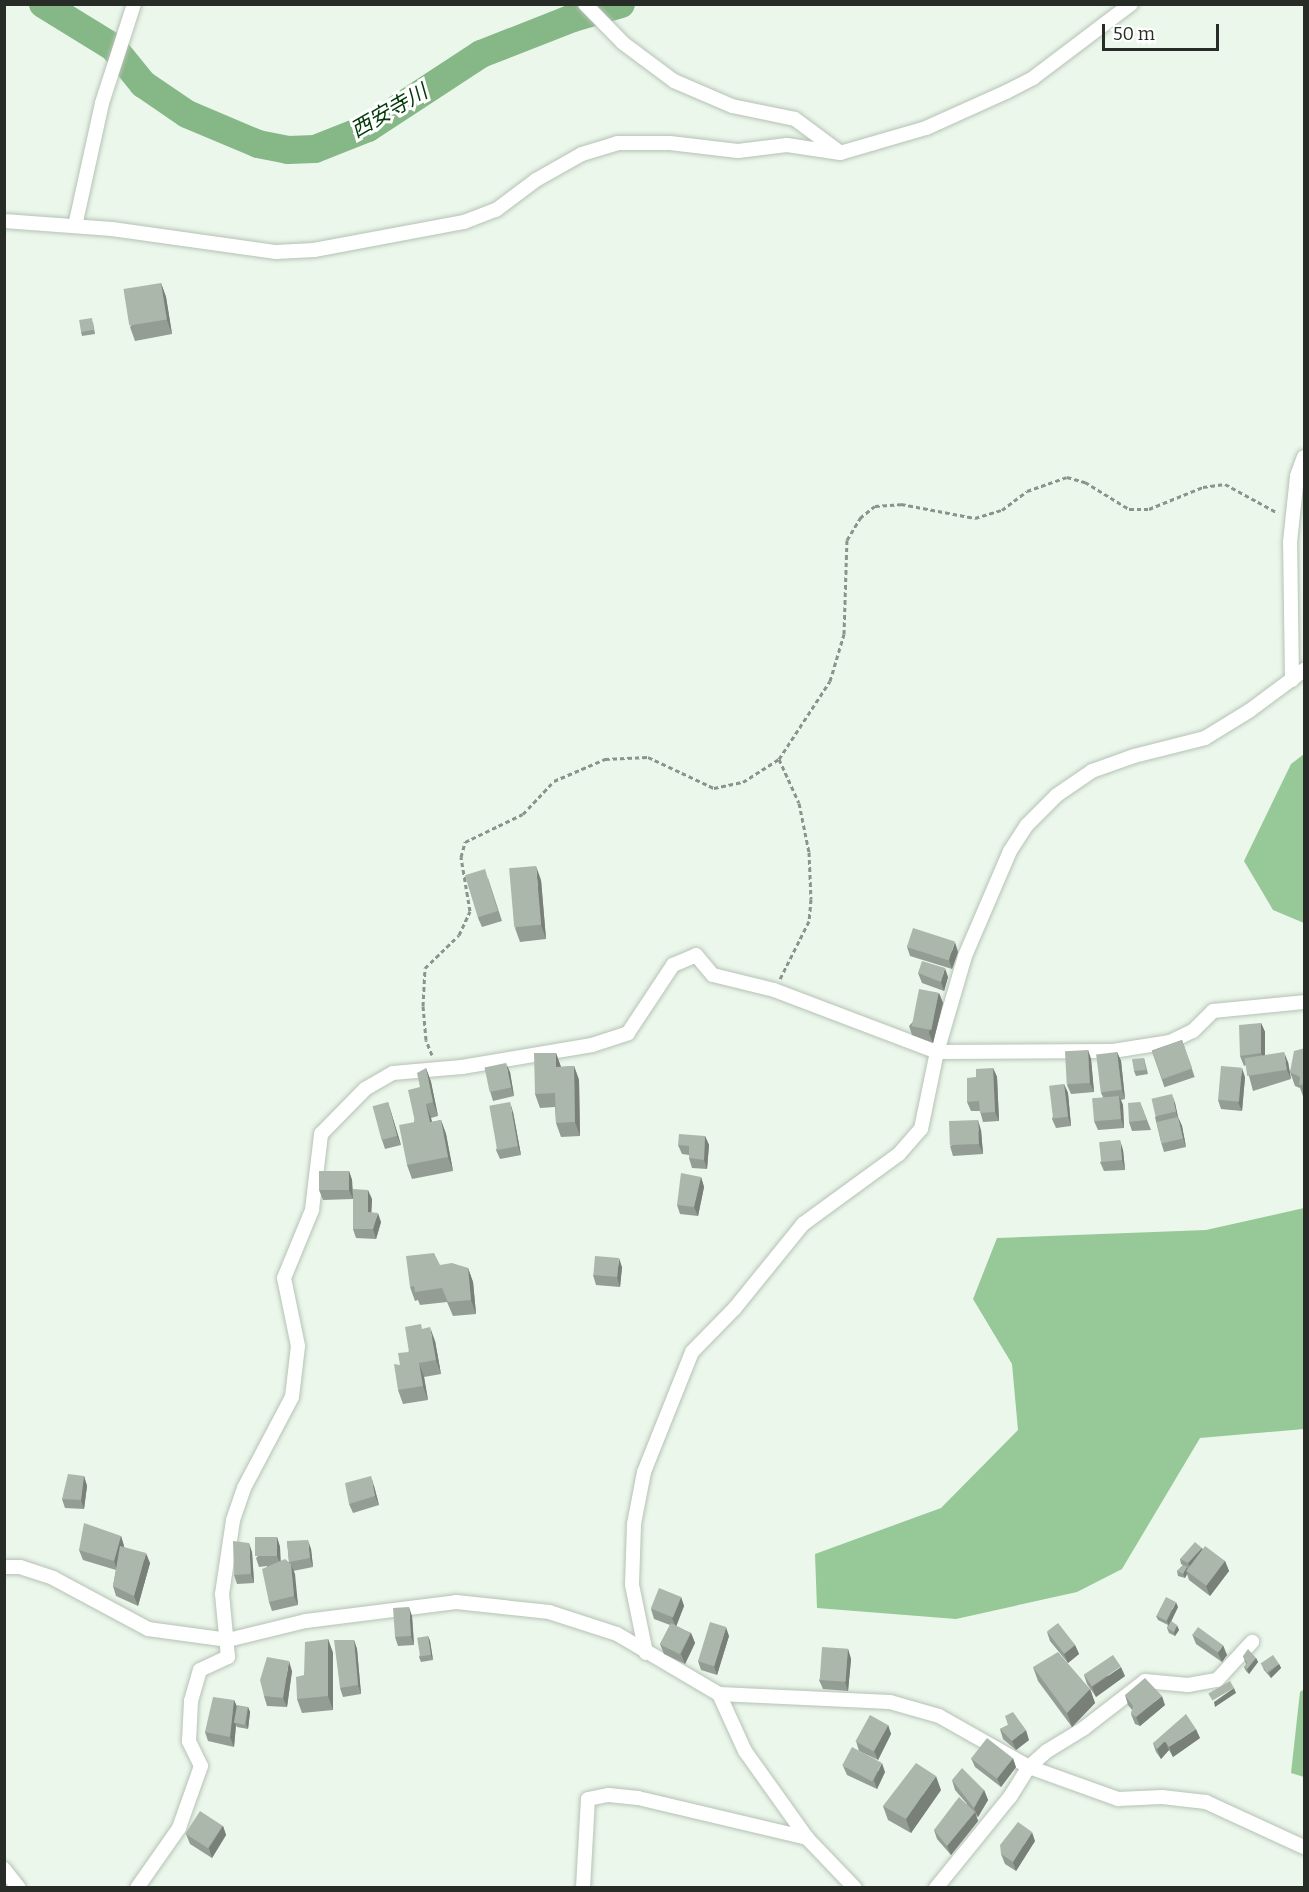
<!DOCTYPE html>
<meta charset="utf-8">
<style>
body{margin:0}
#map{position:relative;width:1309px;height:1892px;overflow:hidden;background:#ebf7eb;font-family:Bitter,"Noto Sans JP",serif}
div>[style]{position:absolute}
.forest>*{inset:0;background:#97c897}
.river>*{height:28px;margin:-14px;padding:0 14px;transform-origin:14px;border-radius:14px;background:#86b786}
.path>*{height:3px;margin-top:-1.5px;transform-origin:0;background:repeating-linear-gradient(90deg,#8b948b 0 4.5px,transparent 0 7.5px)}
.roads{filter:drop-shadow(0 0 2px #b6c2b6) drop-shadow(0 0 2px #b6c2b6)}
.street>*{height:14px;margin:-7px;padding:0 7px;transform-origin:7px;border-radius:7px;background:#fff}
.wall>*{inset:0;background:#939d93;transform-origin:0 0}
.shaded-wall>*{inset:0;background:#788078}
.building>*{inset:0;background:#abb7ab;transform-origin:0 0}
span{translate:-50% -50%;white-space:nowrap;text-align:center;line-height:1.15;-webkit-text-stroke:6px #fff;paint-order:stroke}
.water-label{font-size:21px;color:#023909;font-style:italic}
.frame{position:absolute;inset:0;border:6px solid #272c27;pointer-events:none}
.scale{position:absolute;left:1102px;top:24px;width:117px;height:27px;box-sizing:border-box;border:3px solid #272c27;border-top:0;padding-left:8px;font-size:18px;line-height:21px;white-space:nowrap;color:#272c27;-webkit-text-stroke:4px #fff;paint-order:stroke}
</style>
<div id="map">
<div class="forest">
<i style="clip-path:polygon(1304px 754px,1304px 923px,1273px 910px,1244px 861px,1291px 764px)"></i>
<i style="clip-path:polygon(1304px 1208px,1304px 1429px,1200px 1438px,1122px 1569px,1077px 1592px,956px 1619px,817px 1608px,815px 1554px,941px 1508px,1018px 1430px,1012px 1364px,973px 1299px,997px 1238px,1206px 1230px)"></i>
<i style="clip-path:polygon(1304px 1689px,1304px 1777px,1291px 1773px,1300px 1692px)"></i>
</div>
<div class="river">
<i style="left:43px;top:4px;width:82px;rotate:31.6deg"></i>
<i style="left:113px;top:47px;width:48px;rotate:51deg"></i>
<i style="left:143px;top:84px;width:53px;rotate:34.3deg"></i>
<i style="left:187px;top:114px;width:77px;rotate:22.9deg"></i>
<i style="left:258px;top:144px;width:31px;rotate:11deg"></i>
<i style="left:288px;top:150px;width:27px;rotate:-2deg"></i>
<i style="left:315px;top:149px;width:57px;rotate:-21.6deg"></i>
<i style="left:368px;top:128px;width:135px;rotate:-33.2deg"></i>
<i style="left:481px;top:54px;width:99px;rotate:-21.4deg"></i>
<i style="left:573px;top:18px;width:50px;rotate:-16.3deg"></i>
</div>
<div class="path">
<i style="left:779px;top:759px;width:48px;rotate:65.6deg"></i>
<i style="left:799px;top:803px;width:50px;rotate:78.5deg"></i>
<i style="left:809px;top:852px;width:47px;rotate:87.6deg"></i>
<i style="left:811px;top:899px;width:22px;rotate:95deg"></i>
<i style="left:809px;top:921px;width:65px;rotate:116.6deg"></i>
<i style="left:432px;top:1055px;width:16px;rotate:-112deg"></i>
<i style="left:426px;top:1040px;width:34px;rotate:-95deg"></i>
<i style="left:423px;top:1006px;width:38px;rotate:-87deg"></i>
<i style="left:425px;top:968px;width:47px;rotate:-44.1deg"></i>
<i style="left:459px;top:935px;width:26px;rotate:-65deg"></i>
<i style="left:470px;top:911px;width:55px;rotate:-99.5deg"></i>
<i style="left:461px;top:857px;width:16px;rotate:-75deg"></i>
<i style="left:465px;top:842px;width:64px;rotate:-25.8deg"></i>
<i style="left:523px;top:814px;width:45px;rotate:-46.8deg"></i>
<i style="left:554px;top:781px;width:56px;rotate:-23.3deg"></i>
<i style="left:605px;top:759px;width:43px;rotate:-2.7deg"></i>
<i style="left:648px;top:757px;width:73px;rotate:25.2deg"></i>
<i style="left:714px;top:788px;width:30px;rotate:-12deg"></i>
<i style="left:743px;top:782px;width:43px;rotate:-32.6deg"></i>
<i style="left:779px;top:759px;width:93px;rotate:-56.8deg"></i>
<i style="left:830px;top:681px;width:49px;rotate:-73.4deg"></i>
<i style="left:844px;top:634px;width:94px;rotate:-88.2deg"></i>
<i style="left:847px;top:540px;width:26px;rotate:-59deg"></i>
<i style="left:860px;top:518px;width:19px;rotate:-39deg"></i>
<i style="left:875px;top:506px;width:26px;rotate:-4deg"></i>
<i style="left:901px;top:504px;width:75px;rotate:10.7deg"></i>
<i style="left:975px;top:518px;width:28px;rotate:-17deg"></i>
<i style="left:1002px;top:510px;width:31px;rotate:-37deg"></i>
<i style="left:1027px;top:491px;width:42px;rotate:-19.3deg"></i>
<i style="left:1067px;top:477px;width:19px;rotate:16deg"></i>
<i style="left:1085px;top:482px;width:52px;rotate:31.5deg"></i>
<i style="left:1129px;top:509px;width:20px"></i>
<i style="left:1149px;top:509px;width:58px;rotate:-22.2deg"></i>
<i style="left:1203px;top:487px;width:22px;rotate:-8deg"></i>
<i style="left:1225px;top:484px;width:60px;rotate:28.7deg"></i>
</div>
<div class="roads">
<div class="street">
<i style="left:585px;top:4px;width:54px;rotate:45.7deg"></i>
<i style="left:623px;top:43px;width:64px;rotate:36.7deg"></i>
<i style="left:674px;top:81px;width:63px;rotate:23.3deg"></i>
<i style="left:732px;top:106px;width:64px;rotate:11.7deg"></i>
<i style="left:795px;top:119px;width:54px;rotate:36.7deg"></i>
<i style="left:4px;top:221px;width:108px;rotate:4.2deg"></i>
<i style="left:112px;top:229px;width:166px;rotate:8deg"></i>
<i style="left:276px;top:252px;width:38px;rotate:-3deg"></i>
<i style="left:314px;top:250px;width:153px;rotate:-10.6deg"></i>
<i style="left:464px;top:222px;width:34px;rotate:-21deg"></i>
<i style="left:496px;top:210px;width:50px;rotate:-36.9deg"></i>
<i style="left:536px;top:180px;width:53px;rotate:-29.5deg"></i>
<i style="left:582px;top:154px;width:37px;rotate:-17deg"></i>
<i style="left:617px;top:143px;width:53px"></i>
<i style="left:670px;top:143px;width:68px;rotate:6.7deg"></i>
<i style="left:738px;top:151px;width:49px;rotate:-7deg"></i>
<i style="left:787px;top:145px;width:54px;rotate:8.6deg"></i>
<i style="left:840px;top:153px;width:90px;rotate:-16.2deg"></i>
<i style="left:926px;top:128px;width:88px;rotate:-24.2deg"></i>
<i style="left:1006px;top:92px;width:30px;rotate:-27deg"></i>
<i style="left:1033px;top:78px;width:123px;rotate:-37.1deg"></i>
<i style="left:75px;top:226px;width:126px;rotate:-77.6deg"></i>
<i style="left:102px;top:103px;width:104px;rotate:-72.1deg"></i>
<i style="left:1292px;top:680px;width:138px;rotate:-90.8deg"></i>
<i style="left:1290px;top:542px;width:66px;rotate:-83.9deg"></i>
<i style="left:1297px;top:476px;width:20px;rotate:-70deg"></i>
<i style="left:4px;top:1567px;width:16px"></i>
<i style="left:20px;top:1567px;width:35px;rotate:18deg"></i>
<i style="left:53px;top:1578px;width:108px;rotate:28.2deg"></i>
<i style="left:148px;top:1629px;width:81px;rotate:7.8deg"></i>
<i style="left:228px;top:1640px;width:80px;rotate:-13.7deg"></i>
<i style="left:306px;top:1621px;width:151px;rotate:-7.2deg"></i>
<i style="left:456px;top:1602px;width:94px;rotate:6.1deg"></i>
<i style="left:549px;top:1612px;width:71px;rotate:17.9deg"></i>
<i style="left:617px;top:1634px;width:118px;rotate:30.5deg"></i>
<i style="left:719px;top:1694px;width:171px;rotate:2.7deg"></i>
<i style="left:890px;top:1702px;width:51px;rotate:15.9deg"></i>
<i style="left:939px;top:1716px;width:103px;rotate:29.5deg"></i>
<i style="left:1029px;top:1767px;width:95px;rotate:19.8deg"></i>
<i style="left:1118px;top:1799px;width:44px;rotate:-2.6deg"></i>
<i style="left:1162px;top:1797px;width:44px;rotate:6.5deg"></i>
<i style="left:1206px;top:1802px;width:108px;rotate:24.7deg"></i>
<i style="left:646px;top:1653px;width:69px;rotate:-101.6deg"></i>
<i style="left:632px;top:1585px;width:61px;rotate:-88.1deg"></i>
<i style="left:634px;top:1524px;width:53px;rotate:-79.1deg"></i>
<i style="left:644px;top:1472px;width:129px;rotate:-68.2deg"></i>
<i style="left:692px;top:1352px;width:62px;rotate:-45.7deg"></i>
<i style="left:735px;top:1308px;width:108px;rotate:-51deg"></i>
<i style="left:803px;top:1224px;width:119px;rotate:-36.1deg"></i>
<i style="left:899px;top:1154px;width:33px;rotate:-49deg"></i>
<i style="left:921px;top:1129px;width:79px;rotate:-78.3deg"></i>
<i style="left:937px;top:1052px;width:100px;rotate:-73.7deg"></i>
<i style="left:965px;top:956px;width:114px;rotate:-66.8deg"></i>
<i style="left:1010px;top:851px;width:31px;rotate:-57deg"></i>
<i style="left:1027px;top:825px;width:42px;rotate:-45deg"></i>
<i style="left:1057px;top:795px;width:42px;rotate:-34.4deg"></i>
<i style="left:1092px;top:771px;width:45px;rotate:-19.7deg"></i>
<i style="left:1134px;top:756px;width:73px;rotate:-14.2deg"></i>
<i style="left:1205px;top:738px;width:52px;rotate:-31.5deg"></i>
<i style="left:1249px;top:711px;width:69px;rotate:-36.7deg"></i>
<i style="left:719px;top:1694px;width:63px;rotate:65.5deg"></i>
<i style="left:745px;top:1751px;width:107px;rotate:54.5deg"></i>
<i style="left:807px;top:1838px;width:69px;rotate:46.2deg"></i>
<i style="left:4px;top:1869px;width:24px;rotate:52deg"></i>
<i style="left:137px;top:1888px;width:73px;rotate:-55deg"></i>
<i style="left:179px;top:1828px;width:66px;rotate:-70.5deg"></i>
<i style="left:201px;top:1766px;width:28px;rotate:-116deg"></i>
<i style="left:189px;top:1741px;width:40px;rotate:-87.1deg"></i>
<i style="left:191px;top:1701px;width:32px;rotate:-74deg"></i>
<i style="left:200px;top:1670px;width:31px;rotate:-25deg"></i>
<i style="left:228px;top:1657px;width:63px;rotate:-95.4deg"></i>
<i style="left:222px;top:1594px;width:75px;rotate:-81.5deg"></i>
<i style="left:233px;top:1520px;width:34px;rotate:-71deg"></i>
<i style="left:244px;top:1488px;width:103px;rotate:-62.2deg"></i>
<i style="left:292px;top:1397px;width:51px;rotate:-83.3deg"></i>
<i style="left:298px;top:1346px;width:69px;rotate:-101.6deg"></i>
<i style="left:284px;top:1278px;width:74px;rotate:-67.6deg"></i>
<i style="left:312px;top:1210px;width:77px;rotate:-83.2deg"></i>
<i style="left:321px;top:1134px;width:63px;rotate:-45.6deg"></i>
<i style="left:365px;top:1089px;width:32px;rotate:-30deg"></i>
<i style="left:393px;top:1073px;width:69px;rotate:-5deg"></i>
<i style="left:462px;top:1067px;width:132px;rotate:-9.6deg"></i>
<i style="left:592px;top:1045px;width:38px;rotate:-18deg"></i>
<i style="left:628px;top:1033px;width:82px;rotate:-56.5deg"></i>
<i style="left:673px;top:965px;width:25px;rotate:-23deg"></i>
<i style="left:696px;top:955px;width:26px;rotate:50deg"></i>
<i style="left:713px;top:975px;width:63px;rotate:13.8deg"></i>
<i style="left:774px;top:990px;width:174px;rotate:20.8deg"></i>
<i style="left:937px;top:1052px;width:176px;rotate:-0.3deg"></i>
<i style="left:1113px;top:1051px;width:58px;rotate:-9deg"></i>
<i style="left:1170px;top:1042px;width:25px;rotate:-26deg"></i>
<i style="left:1193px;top:1031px;width:28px;rotate:-45deg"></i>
<i style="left:1213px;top:1011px;width:91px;rotate:-5.6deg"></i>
<i style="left:583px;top:1888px;width:89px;rotate:-86.8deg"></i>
<i style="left:588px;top:1799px;width:21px;rotate:-11deg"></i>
<i style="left:609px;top:1795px;width:29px;rotate:6deg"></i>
<i style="left:638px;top:1798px;width:174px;rotate:13.3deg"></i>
<i style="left:936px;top:1888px;width:117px;rotate:-50.9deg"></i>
<i style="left:1010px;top:1797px;width:36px;rotate:-58deg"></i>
<i style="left:1029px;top:1767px;width:24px;rotate:-42deg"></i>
<i style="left:1047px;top:1751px;width:42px;rotate:-31.4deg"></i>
<i style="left:1083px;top:1729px;width:78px;rotate:-37.7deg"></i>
<i style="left:1145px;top:1681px;width:43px;rotate:5.3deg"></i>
<i style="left:1188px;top:1685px;width:29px;rotate:-10deg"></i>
<i style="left:1217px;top:1680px;width:52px;rotate:-47.4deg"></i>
</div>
</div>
<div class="wall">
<i style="clip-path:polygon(161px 283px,166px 297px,172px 334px,135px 341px,130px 327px)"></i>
<i style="clip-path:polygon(93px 322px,95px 334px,82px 336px,81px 332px)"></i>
<i style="clip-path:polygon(488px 878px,502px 921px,482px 927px,478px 918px)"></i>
<i style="clip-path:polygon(541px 880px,546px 939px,520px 942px,515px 928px)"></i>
<i style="clip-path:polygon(907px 947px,958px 952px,952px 969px,910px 956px)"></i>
<i style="clip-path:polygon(918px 973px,948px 977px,944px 991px,922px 983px)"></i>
<i style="clip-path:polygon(939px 993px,943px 1003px,933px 1043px,912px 1035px,909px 1026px)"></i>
<i style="clip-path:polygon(1261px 1023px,1265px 1032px,1265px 1057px,1288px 1062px,1291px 1079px,1253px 1091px,1246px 1065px,1244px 1066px,1240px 1056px)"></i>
<i style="left:1182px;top:1040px;width:39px;height:32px;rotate:71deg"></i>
<i style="clip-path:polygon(1305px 1048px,1305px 1099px,1304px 1099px,1300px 1088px,1295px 1086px,1290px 1072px)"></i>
<i style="clip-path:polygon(1088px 1050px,1091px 1059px,1094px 1092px,1071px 1094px,1067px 1085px)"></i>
<i style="clip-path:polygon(1117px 1052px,1121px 1061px,1125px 1099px,1121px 1100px,1123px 1105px,1124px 1128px,1098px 1130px,1094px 1121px,1103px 1097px,1101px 1093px)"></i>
<i style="clip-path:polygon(556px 1053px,561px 1067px,574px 1066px,579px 1080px,580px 1136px,561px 1137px,556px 1123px,555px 1107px,540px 1108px,535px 1094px)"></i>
<i style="clip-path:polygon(1144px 1058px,1148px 1074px,1136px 1076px,1134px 1071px)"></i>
<i style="clip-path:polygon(426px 1068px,431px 1082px,438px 1116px,431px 1118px,432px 1122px,441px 1120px,446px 1134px,453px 1171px,412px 1179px,407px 1165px,420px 1087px)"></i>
<i style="clip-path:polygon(993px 1068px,997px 1077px,999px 1121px,983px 1122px,980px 1111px,971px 1111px,967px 1102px,976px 1077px)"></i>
<i style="clip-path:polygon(510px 1072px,514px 1096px,493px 1101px,490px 1091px)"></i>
<i style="clip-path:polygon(1245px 1077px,1242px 1111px,1221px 1109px,1218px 1100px)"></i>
<i style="clip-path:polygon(1064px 1084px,1068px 1093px,1071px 1126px,1056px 1128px,1052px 1119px)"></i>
<i style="clip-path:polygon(388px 1102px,401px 1145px,385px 1149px,382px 1140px)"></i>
<i style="clip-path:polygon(1140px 1102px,1151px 1130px,1132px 1131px,1129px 1122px)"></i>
<i style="clip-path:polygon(1175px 1103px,1178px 1117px,1182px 1126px,1186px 1147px,1164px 1152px,1161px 1142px,1155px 1117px)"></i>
<i style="clip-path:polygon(513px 1112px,521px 1155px,500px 1159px,496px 1150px)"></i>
<i style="clip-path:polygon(981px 1130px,983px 1154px,953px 1156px,950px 1146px)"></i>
<i style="clip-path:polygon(705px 1136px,709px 1145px,707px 1169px,692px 1168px,689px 1158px,689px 1155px,682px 1154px,678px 1145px)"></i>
<i style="clip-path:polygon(1123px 1150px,1125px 1170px,1104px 1171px,1100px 1162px)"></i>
<i style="clip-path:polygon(349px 1171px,352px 1180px,353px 1199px,323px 1200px,319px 1190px)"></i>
<i style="clip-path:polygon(701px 1177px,704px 1187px,698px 1216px,680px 1214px,677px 1205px)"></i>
<i style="clip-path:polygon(372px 1199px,371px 1212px,381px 1222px,376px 1239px,356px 1238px,353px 1229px)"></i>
<i style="clip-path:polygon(440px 1265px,468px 1268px,473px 1282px,476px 1314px,453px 1316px,447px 1302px,420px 1305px,418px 1300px,415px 1301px,410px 1287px)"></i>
<i style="clip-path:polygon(622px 1267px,620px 1287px,596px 1285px,593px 1275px)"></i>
<i style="clip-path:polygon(423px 1329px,435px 1341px,441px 1374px,424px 1377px,428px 1400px,403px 1404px,398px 1390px,400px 1365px)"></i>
<i style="clip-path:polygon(84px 1476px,87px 1486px,84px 1509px,65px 1508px,62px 1499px)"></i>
<i style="clip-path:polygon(374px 1486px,379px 1505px,353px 1513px,349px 1504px)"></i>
<i style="clip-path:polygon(121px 1536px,124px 1546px,124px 1547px,150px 1563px,138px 1606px,116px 1596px,113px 1586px,116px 1570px,83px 1560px,79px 1550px)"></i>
<i style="clip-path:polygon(277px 1537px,280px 1547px,280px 1561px,289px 1562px,287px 1541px,311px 1549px,313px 1567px,293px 1571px,298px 1605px,272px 1611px,269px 1602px,267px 1566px,259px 1567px,256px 1558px)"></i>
<i style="clip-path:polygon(1202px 1548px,1202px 1549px,1225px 1561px,1229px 1571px,1210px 1596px,1189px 1580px,1187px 1574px,1185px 1578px,1178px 1576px,1177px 1571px,1183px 1565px,1181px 1564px,1180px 1559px)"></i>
<i style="clip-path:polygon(252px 1552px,254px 1583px,237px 1584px,234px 1575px)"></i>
<i style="clip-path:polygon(681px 1597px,684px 1606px,676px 1626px,691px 1633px,695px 1643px,685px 1664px,664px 1654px,660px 1644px,670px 1625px,654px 1619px,651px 1609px)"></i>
<i style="clip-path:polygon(1178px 1607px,1171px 1621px,1179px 1630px,1175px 1636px,1169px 1633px,1167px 1628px,1168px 1625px,1158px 1620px,1156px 1616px)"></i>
<i style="clip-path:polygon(412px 1616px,414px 1645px,398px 1646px,395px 1637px)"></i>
<i style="clip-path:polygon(1047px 1632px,1075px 1645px,1079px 1654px,1068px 1663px,1050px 1641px)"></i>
<i style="clip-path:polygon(1192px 1634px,1227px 1655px,1222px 1662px,1196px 1644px)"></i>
<i style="clip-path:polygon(428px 1636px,430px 1641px,433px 1660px,421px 1662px,419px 1657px)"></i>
<i style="clip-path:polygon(729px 1636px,717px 1675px,701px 1670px,698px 1661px)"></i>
<i style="clip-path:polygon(328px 1639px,333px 1653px,333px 1710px,302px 1713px,297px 1699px,304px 1675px)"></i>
<i style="clip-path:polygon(354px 1640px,357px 1649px,361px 1694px,343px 1697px,340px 1688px)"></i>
<i style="clip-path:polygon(848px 1649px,851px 1659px,848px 1691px,823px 1689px,819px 1680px)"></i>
<i style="clip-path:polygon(1243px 1656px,1256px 1658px,1258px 1662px,1249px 1674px,1246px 1671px,1244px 1667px,1246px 1664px)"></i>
<i style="clip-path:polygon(1279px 1664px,1281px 1668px,1271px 1678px,1264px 1670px,1262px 1665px)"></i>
<i style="clip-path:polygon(1033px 1667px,1090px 1689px,1095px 1703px,1072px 1727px,1038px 1681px)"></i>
<i style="clip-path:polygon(292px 1671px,287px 1707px,267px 1706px,264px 1696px)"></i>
<i style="clip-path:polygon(1084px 1675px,1125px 1676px,1096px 1697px,1087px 1684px)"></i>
<i style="clip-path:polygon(1125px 1695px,1165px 1705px,1140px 1726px,1135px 1724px,1131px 1714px,1132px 1710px,1128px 1705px)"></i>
<i style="clip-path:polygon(234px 1700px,237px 1707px,248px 1707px,250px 1712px,248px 1729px,237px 1727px,236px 1725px,234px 1747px,208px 1741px,205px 1732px)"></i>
<i style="clip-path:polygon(888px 1725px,891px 1734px,878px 1760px,859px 1751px,856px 1741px)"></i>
<i style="clip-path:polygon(1008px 1725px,1029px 1740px,1016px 1750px,1003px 1739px,1000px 1729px)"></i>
<i style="clip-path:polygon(1200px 1738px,1173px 1757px,1169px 1750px,1161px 1759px,1156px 1752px,1153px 1743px)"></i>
<i style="clip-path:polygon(971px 1758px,1016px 1767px,1001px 1787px,975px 1767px)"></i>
<i style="clip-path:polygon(843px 1766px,885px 1772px,877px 1789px,847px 1775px)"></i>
<i style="clip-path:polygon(952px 1780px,984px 1790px,988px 1800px,978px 1817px,976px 1815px,978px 1821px,951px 1855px,937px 1839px,934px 1830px,967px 1804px,955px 1790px)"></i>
<i style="clip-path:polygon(941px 1790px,911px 1833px,888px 1820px,883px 1806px)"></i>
<i style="clip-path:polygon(223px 1826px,226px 1835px,212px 1858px,190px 1844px,186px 1834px)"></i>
<i style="clip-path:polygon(1035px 1841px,1016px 1871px,1005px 1864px,1001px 1854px)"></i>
</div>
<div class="shaded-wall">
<i style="clip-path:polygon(161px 283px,166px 297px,172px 334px,167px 320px)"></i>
<i style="clip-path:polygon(536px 866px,541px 880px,546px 939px,541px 925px)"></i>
<i style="clip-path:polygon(955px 942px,958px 952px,952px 969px,949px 960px)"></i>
<i style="clip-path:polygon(945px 968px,948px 977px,944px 991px,941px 982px)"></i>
<i style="clip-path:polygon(939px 993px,943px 1003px,933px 1043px,929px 1033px)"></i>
<i style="clip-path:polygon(1261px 1023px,1265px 1032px,1265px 1062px,1261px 1053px)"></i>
<i style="clip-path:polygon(1088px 1050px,1091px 1059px,1094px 1092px,1090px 1083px)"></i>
<i style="clip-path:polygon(1117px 1052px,1121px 1061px,1125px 1099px,1122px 1090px)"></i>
<i style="clip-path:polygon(1284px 1052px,1288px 1062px,1291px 1079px,1287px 1070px)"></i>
<i style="clip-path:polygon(556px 1053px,561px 1067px,556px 1067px)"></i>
<i style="clip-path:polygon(506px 1063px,510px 1072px,514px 1096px,511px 1087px)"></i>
<i style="clip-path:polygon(574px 1066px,579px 1080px,580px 1136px,575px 1122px)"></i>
<i style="clip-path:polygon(426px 1068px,431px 1082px,438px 1116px,433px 1102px)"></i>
<i style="clip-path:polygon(993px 1068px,997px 1077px,999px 1121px,995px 1112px)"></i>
<i style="clip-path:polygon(1242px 1068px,1245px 1077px,1242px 1111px,1238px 1102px)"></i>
<i style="clip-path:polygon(1064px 1084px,1068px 1093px,1071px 1126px,1068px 1117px)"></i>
<i style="clip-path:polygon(1172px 1094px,1175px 1103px,1179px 1122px,1176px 1112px)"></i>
<i style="clip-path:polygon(1119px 1096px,1123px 1105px,1124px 1128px,1121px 1119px)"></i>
<i style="clip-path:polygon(388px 1102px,391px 1112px,401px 1145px,397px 1136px)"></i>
<i style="clip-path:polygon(510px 1102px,513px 1112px,521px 1155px,518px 1146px)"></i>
<i style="clip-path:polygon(426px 1104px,431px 1118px,435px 1136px,430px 1122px)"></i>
<i style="clip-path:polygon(1178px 1117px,1182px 1126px,1186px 1147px,1183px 1138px)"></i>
<i style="clip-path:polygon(441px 1120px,446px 1134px,453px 1171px,448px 1157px)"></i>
<i style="clip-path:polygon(978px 1120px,981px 1130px,983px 1154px,979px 1144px)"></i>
<i style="clip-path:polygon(705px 1136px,709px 1145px,707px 1169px,704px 1160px)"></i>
<i style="clip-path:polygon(1120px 1140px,1123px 1150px,1125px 1170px,1122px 1160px)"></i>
<i style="clip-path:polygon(349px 1171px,352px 1180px,353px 1199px,349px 1190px)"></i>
<i style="clip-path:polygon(701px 1177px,704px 1187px,698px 1216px,694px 1207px)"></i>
<i style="clip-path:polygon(368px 1190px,372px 1199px,371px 1222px,368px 1212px)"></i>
<i style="clip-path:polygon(378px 1213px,381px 1222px,376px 1239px,373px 1229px)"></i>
<i style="clip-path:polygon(619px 1258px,622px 1267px,620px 1287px,617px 1277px)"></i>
<i style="clip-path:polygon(468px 1268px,473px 1282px,476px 1314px,471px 1300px)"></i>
<i style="clip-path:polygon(430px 1327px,435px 1341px,441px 1374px,436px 1360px)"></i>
<i style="clip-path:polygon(419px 1363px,424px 1377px,428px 1400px,423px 1386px)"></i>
<i style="clip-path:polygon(84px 1476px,87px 1486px,84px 1509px,81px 1500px)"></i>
<i style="clip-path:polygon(371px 1476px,374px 1486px,379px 1505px,375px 1496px)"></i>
<i style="clip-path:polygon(121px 1536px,124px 1546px,117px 1570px,114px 1561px)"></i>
<i style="clip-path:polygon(277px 1537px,280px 1547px,281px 1565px,277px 1556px)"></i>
<i style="clip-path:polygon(308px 1540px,311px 1549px,313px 1567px,310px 1558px)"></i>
<i style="clip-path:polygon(249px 1543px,252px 1552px,254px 1583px,251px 1574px)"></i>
<i style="clip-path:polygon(1202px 1548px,1204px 1552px,1190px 1567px,1188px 1563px)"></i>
<i style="clip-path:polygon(146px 1553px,150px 1563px,138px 1606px,134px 1596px)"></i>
<i style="clip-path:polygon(1225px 1561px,1229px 1571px,1210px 1596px,1206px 1586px)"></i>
<i style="clip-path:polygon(291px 1564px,295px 1574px,298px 1605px,294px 1596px)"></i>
<i style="clip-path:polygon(1187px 1567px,1188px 1571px,1186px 1570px,1187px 1574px,1185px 1578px,1183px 1574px)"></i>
<i style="clip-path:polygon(681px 1597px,684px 1606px,676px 1627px,672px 1618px)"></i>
<i style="clip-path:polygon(1176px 1602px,1178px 1607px,1169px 1626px,1167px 1621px)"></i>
<i style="clip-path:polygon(409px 1607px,412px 1616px,414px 1645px,411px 1636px)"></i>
<i style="clip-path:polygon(1177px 1625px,1179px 1630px,1175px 1636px,1174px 1632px)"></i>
<i style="clip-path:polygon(726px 1627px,729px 1636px,717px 1675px,714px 1666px)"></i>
<i style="clip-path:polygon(691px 1633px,695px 1643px,685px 1664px,681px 1654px)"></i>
<i style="clip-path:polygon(428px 1636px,430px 1641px,433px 1660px,431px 1655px)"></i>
<i style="clip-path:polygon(328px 1639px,333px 1653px,333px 1710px,328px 1696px)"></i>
<i style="clip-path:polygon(354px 1640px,357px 1649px,361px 1694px,358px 1685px)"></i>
<i style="clip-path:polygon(1075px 1645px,1079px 1654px,1068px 1663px,1064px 1654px)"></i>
<i style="clip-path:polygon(1223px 1645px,1227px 1655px,1222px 1662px,1218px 1653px)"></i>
<i style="clip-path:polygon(848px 1649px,851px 1659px,848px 1691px,845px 1682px)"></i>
<i style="clip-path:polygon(1256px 1658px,1258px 1662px,1249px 1674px,1247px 1669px)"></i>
<i style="clip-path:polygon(289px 1661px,292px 1671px,287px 1707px,283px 1698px)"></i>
<i style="clip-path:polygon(1279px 1664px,1281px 1668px,1271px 1678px,1269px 1673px)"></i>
<i style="clip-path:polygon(1121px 1667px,1125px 1676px,1096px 1697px,1092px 1687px)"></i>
<i style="clip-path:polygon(1234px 1688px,1236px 1693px,1215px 1707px,1214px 1702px)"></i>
<i style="clip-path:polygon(1090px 1689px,1095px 1703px,1072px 1727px,1067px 1713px)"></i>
<i style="clip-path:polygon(1162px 1696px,1165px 1705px,1140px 1726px,1136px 1717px)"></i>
<i style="clip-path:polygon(234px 1700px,238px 1709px,235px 1723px,236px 1725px,234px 1747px,230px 1737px)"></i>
<i style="clip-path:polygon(248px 1707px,250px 1712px,248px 1729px,246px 1724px)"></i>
<i style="clip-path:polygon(888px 1725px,891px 1734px,878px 1760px,874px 1751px)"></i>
<i style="clip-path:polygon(1196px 1729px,1200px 1738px,1173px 1757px,1169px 1747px)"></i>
<i style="clip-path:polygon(1026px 1730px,1029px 1740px,1016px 1750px,1012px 1741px)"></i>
<i style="clip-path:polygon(1165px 1741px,1169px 1750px,1161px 1759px,1157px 1749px)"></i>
<i style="clip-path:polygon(1013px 1758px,1016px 1767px,1001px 1787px,997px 1778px)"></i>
<i style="clip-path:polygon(882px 1763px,885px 1772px,877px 1789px,874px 1780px)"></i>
<i style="clip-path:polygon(936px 1776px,941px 1790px,911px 1833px,906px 1819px)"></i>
<i style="clip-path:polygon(984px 1790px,988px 1800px,978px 1817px,974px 1808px)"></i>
<i style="clip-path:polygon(975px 1812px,978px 1821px,951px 1855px,947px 1846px)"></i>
<i style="clip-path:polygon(223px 1826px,226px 1835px,212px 1858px,209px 1848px)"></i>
<i style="clip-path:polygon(1032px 1832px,1035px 1841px,1016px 1871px,1013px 1862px)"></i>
</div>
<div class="building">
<i style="left:161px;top:283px;width:37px;height:38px;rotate:81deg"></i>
<i style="left:92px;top:318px;width:12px;height:13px;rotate:81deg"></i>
<i style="left:536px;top:866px;width:59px;height:27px;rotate:85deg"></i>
<i style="left:485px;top:869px;width:44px;height:21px;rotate:73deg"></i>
<i style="left:913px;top:928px;width:44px;height:20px;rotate:18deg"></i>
<i style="clip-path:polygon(922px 961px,945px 968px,941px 982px,918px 973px)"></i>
<i style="left:919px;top:989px;width:20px;height:38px;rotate:11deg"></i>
<i style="clip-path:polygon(1261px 1023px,1261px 1053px,1240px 1056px,1239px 1025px)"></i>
<i style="left:1182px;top:1040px;width:30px;height:32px;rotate:70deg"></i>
<i style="clip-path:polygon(1305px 1048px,1305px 1084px,1299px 1085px,1300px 1077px,1290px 1072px,1294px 1051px)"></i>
<i style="left:1088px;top:1050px;width:33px;height:23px;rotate:87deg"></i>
<i style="left:1117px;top:1052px;width:38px;height:21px;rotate:83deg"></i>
<i style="left:1284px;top:1052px;width:18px;height:40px;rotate:81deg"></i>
<i style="clip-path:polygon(534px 1053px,556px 1053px,556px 1067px,574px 1066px,575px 1122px,556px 1123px,555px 1093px,535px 1094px)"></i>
<i style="clip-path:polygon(1144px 1058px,1146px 1070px,1134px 1071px,1132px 1059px)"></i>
<i style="left:506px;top:1063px;width:25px;height:22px;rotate:78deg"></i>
<i style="left:1221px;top:1066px;width:21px;height:34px;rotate:5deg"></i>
<i style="clip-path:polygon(426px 1068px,433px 1102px,426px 1104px,430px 1122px,441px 1120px,448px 1157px,407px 1165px,399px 1125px,415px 1122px,408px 1090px,420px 1087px,417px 1073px)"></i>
<i style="clip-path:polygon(993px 1068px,995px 1112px,980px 1113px,979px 1101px,967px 1102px,967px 1078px,976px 1077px,976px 1069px)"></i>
<i style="left:1064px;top:1084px;width:33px;height:15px;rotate:83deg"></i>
<i style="left:1172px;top:1094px;width:18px;height:21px;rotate:77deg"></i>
<i style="left:1119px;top:1096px;width:23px;height:27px;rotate:85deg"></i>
<i style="left:388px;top:1102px;width:35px;height:16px;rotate:75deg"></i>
<i style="left:510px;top:1102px;width:45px;height:21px;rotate:80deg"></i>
<i style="clip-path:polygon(1140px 1102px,1147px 1120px,1129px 1122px,1128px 1103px)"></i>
<i style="left:1178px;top:1117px;width:22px;height:22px;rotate:77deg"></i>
<i style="left:978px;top:1120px;width:24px;height:29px;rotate:88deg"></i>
<i style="clip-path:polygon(679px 1134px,705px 1136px,704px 1160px,689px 1158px,689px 1146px,678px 1145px)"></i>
<i style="left:1120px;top:1140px;width:20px;height:21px;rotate:84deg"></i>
<i style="left:349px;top:1171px;width:19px;height:30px;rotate:90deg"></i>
<i style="clip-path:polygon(681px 1173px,701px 1177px,694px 1207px,677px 1205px)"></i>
<i style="clip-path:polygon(353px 1189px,368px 1190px,368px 1212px,378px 1213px,373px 1229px,353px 1229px)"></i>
<i style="clip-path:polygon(434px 1253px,440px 1265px,452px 1263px,468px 1268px,471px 1300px,448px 1302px,442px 1288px,415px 1292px,414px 1286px,410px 1287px,406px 1256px)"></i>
<i style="left:595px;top:1256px;width:24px;height:19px;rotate:5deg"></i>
<i style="clip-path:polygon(421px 1324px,422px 1329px,430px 1327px,436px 1360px,419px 1363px,423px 1386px,398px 1390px,394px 1364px,400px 1365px,398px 1353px,409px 1352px,405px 1327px)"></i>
<i style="clip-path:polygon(68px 1474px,84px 1476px,81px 1500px,62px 1499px)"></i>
<i style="clip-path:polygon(371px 1476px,375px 1496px,349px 1504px,345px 1483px)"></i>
<i style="clip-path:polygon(84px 1523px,121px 1536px,114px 1561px,79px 1550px)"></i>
<i style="left:277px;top:1537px;width:19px;height:22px;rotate:90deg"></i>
<i style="clip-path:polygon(308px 1540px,310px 1558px,289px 1562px,287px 1541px)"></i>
<i style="clip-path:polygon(233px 1541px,249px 1543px,251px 1574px,234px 1575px)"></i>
<i style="clip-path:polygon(1195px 1542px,1202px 1548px,1188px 1563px,1180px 1559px)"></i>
<i style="clip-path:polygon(120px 1546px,146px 1553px,134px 1596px,113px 1586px)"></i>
<i style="left:1205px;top:1546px;width:25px;height:31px;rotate:37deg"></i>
<i style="clip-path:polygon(285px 1559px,291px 1564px,294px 1596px,269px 1602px,262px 1569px)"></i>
<i style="clip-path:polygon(1184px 1565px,1187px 1567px,1183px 1574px,1177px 1571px)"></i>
<i style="left:659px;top:1588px;width:24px;height:22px;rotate:22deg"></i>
<i style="left:1166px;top:1597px;width:11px;height:21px;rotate:27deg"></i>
<i style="left:409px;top:1607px;width:29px;height:16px;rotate:86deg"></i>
<i style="clip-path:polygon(1171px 1621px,1177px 1625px,1174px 1632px,1167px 1628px)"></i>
<i style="left:710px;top:1622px;width:17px;height:41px;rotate:17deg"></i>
<i style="left:671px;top:1623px;width:22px;height:24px;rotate:27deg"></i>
<i style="left:1058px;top:1623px;width:28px;height:14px;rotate:52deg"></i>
<i style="left:1198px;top:1627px;width:31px;height:9px;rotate:36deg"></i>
<i style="left:428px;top:1636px;width:19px;height:11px;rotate:81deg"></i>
<i style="clip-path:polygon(328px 1639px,328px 1696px,297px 1699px,296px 1677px,304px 1675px,305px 1642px)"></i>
<i style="clip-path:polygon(334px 1640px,354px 1640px,358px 1685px,340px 1688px)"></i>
<i style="left:822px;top:1647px;width:26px;height:33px;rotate:4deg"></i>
<i style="clip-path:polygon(1248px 1649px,1256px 1658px,1247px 1669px,1244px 1667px,1247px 1663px,1243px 1656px)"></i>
<i style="clip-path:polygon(1058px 1652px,1090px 1689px,1067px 1713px,1033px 1667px)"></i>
<i style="left:1113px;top:1655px;width:14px;height:35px;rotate:56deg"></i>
<i style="left:1273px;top:1655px;width:11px;height:15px;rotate:56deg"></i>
<i style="clip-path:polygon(267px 1657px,289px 1661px,283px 1698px,264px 1696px,260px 1680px)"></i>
<i style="clip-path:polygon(1145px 1678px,1162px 1696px,1136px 1717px,1131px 1714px,1133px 1706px,1125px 1695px)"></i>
<i style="left:1230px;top:1681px;width:8px;height:25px;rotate:60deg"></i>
<i style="clip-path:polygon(213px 1697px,234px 1700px,230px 1737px,205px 1732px)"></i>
<i style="left:237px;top:1705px;width:11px;height:18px;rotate:10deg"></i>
<i style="clip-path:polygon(1013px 1712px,1026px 1730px,1012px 1741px,1000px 1729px,1008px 1725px,1005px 1716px)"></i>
<i style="clip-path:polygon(1186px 1714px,1196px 1729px,1169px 1747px,1165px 1741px,1157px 1749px,1153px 1743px)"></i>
<i style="left:870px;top:1715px;width:21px;height:30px;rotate:29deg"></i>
<i style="left:987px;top:1738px;width:33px;height:26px;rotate:38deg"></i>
<i style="left:852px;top:1747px;width:34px;height:21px;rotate:28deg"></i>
<i style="clip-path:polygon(916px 1763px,936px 1776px,906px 1819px,883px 1806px)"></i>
<i style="clip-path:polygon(962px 1768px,984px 1790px,974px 1808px,952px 1780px)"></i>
<i style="clip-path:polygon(959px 1797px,975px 1812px,947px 1846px,934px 1830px)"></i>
<i style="left:200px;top:1811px;width:27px;height:27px;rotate:33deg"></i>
<i style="clip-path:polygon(1018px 1822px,1032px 1832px,1013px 1862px,1001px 1854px,1000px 1845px)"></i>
</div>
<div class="water-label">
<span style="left:389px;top:111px;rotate:-30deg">西安寺川</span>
</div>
<div class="frame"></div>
<div class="scale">50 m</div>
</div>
